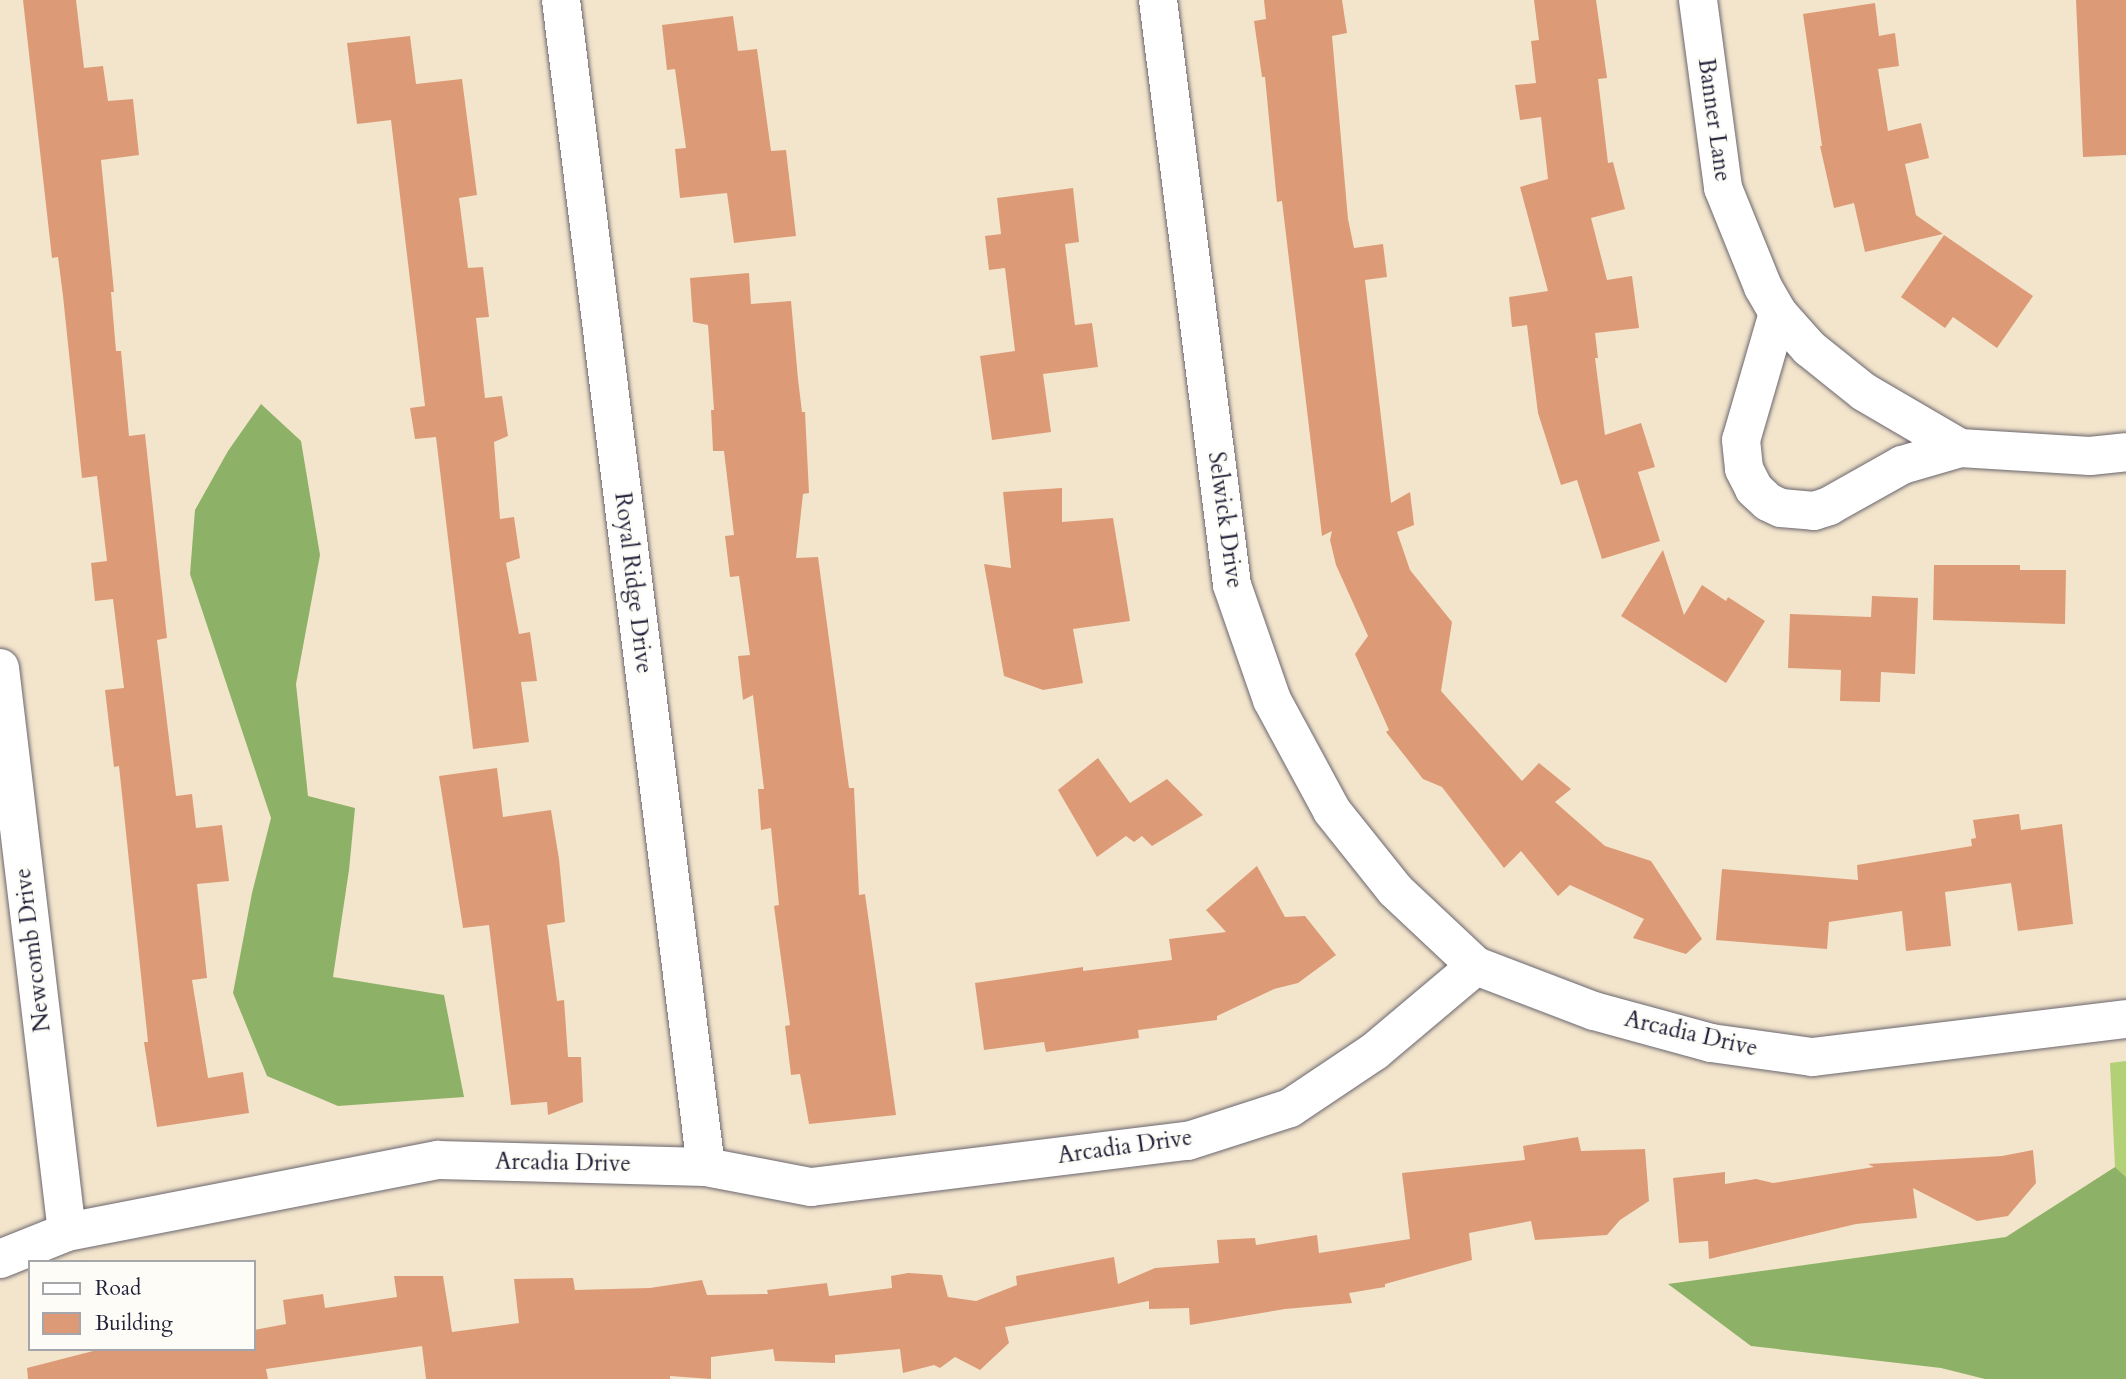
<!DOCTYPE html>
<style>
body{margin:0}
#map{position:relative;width:2126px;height:1379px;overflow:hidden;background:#f3e5cc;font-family:Cardo,serif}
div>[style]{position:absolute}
.green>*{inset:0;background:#b2d076}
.forest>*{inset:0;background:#8db267}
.building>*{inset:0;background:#dc9b76}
.roads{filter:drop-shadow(0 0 2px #6b666e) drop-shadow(0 0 2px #6b666e)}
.street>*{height:38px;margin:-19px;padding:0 19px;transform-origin:19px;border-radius:19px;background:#fff}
span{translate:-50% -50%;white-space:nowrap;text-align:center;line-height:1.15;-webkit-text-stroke:5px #fdfcf7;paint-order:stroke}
.street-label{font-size:23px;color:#22223b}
.legend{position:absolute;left:28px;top:1260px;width:228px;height:91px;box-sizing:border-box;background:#fdfcf7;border:2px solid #a5a5ac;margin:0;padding:9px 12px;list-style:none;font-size:21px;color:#22223b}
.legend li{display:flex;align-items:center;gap:14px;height:35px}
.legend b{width:35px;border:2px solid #a5a5ac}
</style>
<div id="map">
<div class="green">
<i style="clip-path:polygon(2126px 1061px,2126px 1177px,2115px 1167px,2110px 1063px)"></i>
</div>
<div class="forest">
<i style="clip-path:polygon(261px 404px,301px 441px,320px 555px,296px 684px,308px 796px,355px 808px,349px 870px,333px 977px,444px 995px,464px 1097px,338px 1106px,267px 1076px,233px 993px,252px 893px,271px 818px,190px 574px,195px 510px,228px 451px)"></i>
<i style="clip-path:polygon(2115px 1167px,2126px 1177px,2126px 1379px,1985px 1379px,1941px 1368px,1751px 1346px,1668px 1284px,2006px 1237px)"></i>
</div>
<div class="building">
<i style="clip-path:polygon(23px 0,76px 0,84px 68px,103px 66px,108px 101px,133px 99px,139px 155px,101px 160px,114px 292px,111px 292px,116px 351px,121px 351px,129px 436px,145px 434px,167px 638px,157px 640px,176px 796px,192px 794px,196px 828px,222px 825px,229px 881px,197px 884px,207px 978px,192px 980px,208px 1078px,243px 1072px,249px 1113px,157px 1127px,144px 1042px,148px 1042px,119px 766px,114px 767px,105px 690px,124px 688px,113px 599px,95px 601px,91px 563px,107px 561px,97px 476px,82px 478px,63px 296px,58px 257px,52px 258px)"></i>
<i style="clip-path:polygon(1264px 0,1342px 0,1347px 33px,1332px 36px,1348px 219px,1354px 248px,1383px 244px,1387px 277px,1365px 280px,1391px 503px,1410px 492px,1414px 525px,1397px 532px,1410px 570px,1452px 622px,1441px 691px,1522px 781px,1539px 763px,1571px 789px,1555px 802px,1605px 846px,1651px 861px,1702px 939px,1686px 954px,1633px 938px,1644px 919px,1570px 885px,1558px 896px,1521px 851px,1504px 868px,1442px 787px,1423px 779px,1386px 732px,1389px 730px,1355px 654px,1368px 636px,1336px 565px,1330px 540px,1332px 531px,1322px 536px,1282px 201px,1277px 202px,1265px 77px,1262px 77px,1254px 21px,1266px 19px)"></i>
<i style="clip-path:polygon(1534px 0,1596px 0,1607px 78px,1598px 79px,1608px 163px,1613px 162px,1625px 209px,1591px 218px,1607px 280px,1632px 276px,1639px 328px,1595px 333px,1598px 358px,1595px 358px,1605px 435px,1641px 423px,1655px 467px,1638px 472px,1660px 541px,1602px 559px,1577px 480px,1561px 485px,1538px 413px,1527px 325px,1512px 327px,1509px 297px,1548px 291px,1520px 187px,1548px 179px,1541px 117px,1520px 120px,1515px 85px,1536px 83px,1531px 41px,1539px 40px)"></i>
<i style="clip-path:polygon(2076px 0,2126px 0,2126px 155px,2083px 157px)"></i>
<i style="clip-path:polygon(1875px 3px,1879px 36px,1895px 33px,1899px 66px,1878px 69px,1888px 131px,1921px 123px,1929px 158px,1905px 164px,1916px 215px,1943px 234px,1865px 252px,1854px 203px,1834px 208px,1820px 146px,1822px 146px,1803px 14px)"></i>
<i style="clip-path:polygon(733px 16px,738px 51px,757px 49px,771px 151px,786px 150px,796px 236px,734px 243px,727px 193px,680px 198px,675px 149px,686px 148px,675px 69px,667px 70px,662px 25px)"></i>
<i style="clip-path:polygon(410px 36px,416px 84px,462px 79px,477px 195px,459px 198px,468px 268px,483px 267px,489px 317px,476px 318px,485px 398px,502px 396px,508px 436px,494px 442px,500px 519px,514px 517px,520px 558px,506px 563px,519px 634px,530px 632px,537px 681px,521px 682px,529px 742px,473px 749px,436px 437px,415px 439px,410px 408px,425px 406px,391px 120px,357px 124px,347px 43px)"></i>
<i style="clip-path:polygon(1073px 188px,1079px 242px,1065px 244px,1075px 325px,1092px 323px,1098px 367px,1043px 374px,1051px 432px,992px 440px,980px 356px,1015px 351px,1005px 268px,989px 270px,985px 236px,1001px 234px,997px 198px)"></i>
<i style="clip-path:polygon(1944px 235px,2033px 296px,1997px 348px,1953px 317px,1945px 328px,1901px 297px)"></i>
<i style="clip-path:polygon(749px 273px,751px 304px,791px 301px,798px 379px,802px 412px,805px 412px,809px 493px,803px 494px,796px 558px,818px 557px,849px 788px,854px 788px,859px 895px,865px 894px,896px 1115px,809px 1124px,800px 1074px,791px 1075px,785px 1026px,790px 1025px,774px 906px,779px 905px,771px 828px,761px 830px,758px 789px,764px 789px,753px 695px,743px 700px,738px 656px,750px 655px,739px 576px,730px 577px,725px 536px,734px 535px,724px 451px,713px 451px,711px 410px,714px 410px,708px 325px,693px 322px,690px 278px)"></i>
<i style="clip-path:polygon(1062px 488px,1062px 522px,1113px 518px,1130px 621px,1073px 629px,1083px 683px,1043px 690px,1004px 676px,984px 564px,1011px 568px,1003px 492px)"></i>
<i style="clip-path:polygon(1663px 550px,1684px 615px,1702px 585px,1726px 601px,1728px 597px,1765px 621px,1726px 683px,1621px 616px)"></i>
<i style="clip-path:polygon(1934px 565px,2020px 565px,2020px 570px,2066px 570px,2065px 624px,1933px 620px)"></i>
<i style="clip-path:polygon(1872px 596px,1918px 598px,1915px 674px,1881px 672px,1880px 702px,1840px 701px,1841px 670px,1788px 668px,1790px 614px,1871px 617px)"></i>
<i style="clip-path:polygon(1098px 758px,1130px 803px,1167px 779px,1203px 815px,1152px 846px,1142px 836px,1134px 842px,1126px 836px,1097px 857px,1058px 790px)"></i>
<i style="clip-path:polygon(497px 768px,503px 817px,551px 810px,559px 859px,565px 922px,547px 925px,557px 1001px,564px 1000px,568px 1057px,581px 1057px,583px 1102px,548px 1115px,547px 1102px,511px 1105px,489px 925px,463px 928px,439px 776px)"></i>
<i style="clip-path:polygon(2019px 814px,2021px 830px,2062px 824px,2073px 924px,2018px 931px,2011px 883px,1945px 892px,1951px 946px,1906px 951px,1902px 911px,1829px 922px,1827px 949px,1716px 940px,1722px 869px,1858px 880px,1857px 865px,1972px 846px,1971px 839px,1976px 838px,1973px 820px)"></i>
<i style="clip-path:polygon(1257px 866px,1285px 917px,1305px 916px,1336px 955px,1298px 983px,1274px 989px,1217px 1016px,1217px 1020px,1138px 1030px,1139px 1038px,1046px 1052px,1044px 1042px,984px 1050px,975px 983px,1083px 967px,1083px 971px,1172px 960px,1169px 939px,1226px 932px,1206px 910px)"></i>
<i style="clip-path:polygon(1578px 1137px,1581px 1151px,1645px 1149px,1649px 1201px,1620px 1220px,1607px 1235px,1535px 1240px,1531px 1221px,1469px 1233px,1472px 1260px,1385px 1284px,1385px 1287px,1349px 1293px,1352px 1303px,1285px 1309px,1190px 1325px,1189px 1308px,1149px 1309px,1149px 1301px,1005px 1327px,1009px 1343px,980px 1370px,955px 1357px,940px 1368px,934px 1365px,903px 1373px,900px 1349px,835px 1355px,835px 1363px,775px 1361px,773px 1349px,711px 1357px,711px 1379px,670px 1376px,670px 1379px,426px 1379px,422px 1346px,266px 1369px,268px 1379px,28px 1379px,27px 1368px,101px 1349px,254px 1349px,254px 1330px,286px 1324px,283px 1300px,323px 1294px,325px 1308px,397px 1297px,394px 1276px,443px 1276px,452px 1332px,519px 1323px,514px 1279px,573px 1278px,575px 1290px,650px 1288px,702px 1280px,707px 1295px,768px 1294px,767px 1290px,827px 1283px,829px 1296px,892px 1288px,891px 1276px,908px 1273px,942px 1275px,948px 1297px,976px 1301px,1017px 1285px,1016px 1276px,1114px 1257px,1118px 1284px,1155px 1268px,1219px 1263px,1217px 1240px,1255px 1238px,1256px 1245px,1317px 1235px,1319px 1253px,1410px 1239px,1402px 1173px,1525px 1160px,1523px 1146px)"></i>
<i style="clip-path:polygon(2033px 1150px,2036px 1183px,2008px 1216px,1977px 1221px,1913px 1188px,1917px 1218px,1856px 1224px,1709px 1259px,1708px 1241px,1679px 1243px,1673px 1178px,1725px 1172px,1725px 1184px,1756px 1179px,1773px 1183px,1874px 1167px,1868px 1164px,2002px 1156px)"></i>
</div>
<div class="roads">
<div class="street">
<i style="left:561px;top:0;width:1176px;rotate:82.92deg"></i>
<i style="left:1158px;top:0;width:590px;rotate:82.79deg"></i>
<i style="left:1232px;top:585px;width:122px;rotate:70.8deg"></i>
<i style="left:1272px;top:700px;width:126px;rotate:61.6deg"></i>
<i style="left:1332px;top:811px;width:101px;rotate:51.4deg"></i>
<i style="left:1395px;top:890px;width:111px;rotate:43.2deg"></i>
<i style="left:1476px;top:966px;width:126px;rotate:20.9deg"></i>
<i style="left:1594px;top:1011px;width:121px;rotate:15.3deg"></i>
<i style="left:1711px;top:1043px;width:102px;rotate:7.9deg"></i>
<i style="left:1812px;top:1057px;width:316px;rotate:-6.9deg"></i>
<i style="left:1698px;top:0;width:190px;rotate:82.4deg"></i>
<i style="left:1723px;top:188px;width:107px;rotate:68deg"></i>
<i style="left:1763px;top:287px;width:30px;rotate:60deg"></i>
<i style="left:1778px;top:313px;width:47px;rotate:48.5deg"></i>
<i style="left:1809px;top:348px;width:70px;rotate:38.7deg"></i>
<i style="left:1864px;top:392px;width:111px;rotate:30.3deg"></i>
<i style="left:1960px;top:448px;width:130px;rotate:3.5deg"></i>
<i style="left:2090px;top:456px;width:36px;rotate:-6deg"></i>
<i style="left:1778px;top:313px;width:132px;rotate:106.2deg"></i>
<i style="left:1741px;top:440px;width:29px;rotate:84deg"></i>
<i style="left:1744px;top:469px;width:22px;rotate:63deg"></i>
<i style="left:1754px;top:489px;width:19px;rotate:43deg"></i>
<i style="left:1768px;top:502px;width:14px;rotate:25deg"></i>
<i style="left:1781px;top:508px;width:33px;rotate:5deg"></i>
<i style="left:1814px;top:511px;width:16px;rotate:-18deg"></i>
<i style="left:1829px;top:506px;width:84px;rotate:-29.3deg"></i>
<i style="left:1902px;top:465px;width:60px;rotate:-16.3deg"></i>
<i style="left:0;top:668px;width:568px;rotate:83.23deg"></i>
<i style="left:0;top:1259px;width:72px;rotate:-21.9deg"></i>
<i style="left:67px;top:1232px;width:378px;rotate:-11deg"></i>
<i style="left:438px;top:1160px;width:268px;rotate:1.5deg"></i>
<i style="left:706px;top:1167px;width:107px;rotate:10.8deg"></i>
<i style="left:811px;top:1187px;width:380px;rotate:-7deg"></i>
<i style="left:1188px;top:1141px;width:107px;rotate:-17.9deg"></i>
<i style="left:1290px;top:1108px;width:102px;rotate:-33.8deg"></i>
<i style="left:1375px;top:1051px;width:132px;rotate:-40.1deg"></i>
</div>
</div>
<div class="street-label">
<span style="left:1714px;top:120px;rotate:82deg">Banner Lane</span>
<span style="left:1225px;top:520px;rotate:82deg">Selwick Drive</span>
<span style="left:633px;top:583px;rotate:83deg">Royal Ridge Drive</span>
<span style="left:33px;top:950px;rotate:-97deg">Newcomb Drive</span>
<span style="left:1691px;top:1034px;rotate:13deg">Arcadia Drive</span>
<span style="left:1125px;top:1147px;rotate:-8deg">Arcadia Drive</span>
<span style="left:563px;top:1163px;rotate:1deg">Arcadia Drive</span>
</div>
<ul class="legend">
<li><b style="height:9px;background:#fff"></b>Road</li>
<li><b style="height:19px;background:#dc9b76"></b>Building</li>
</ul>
</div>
